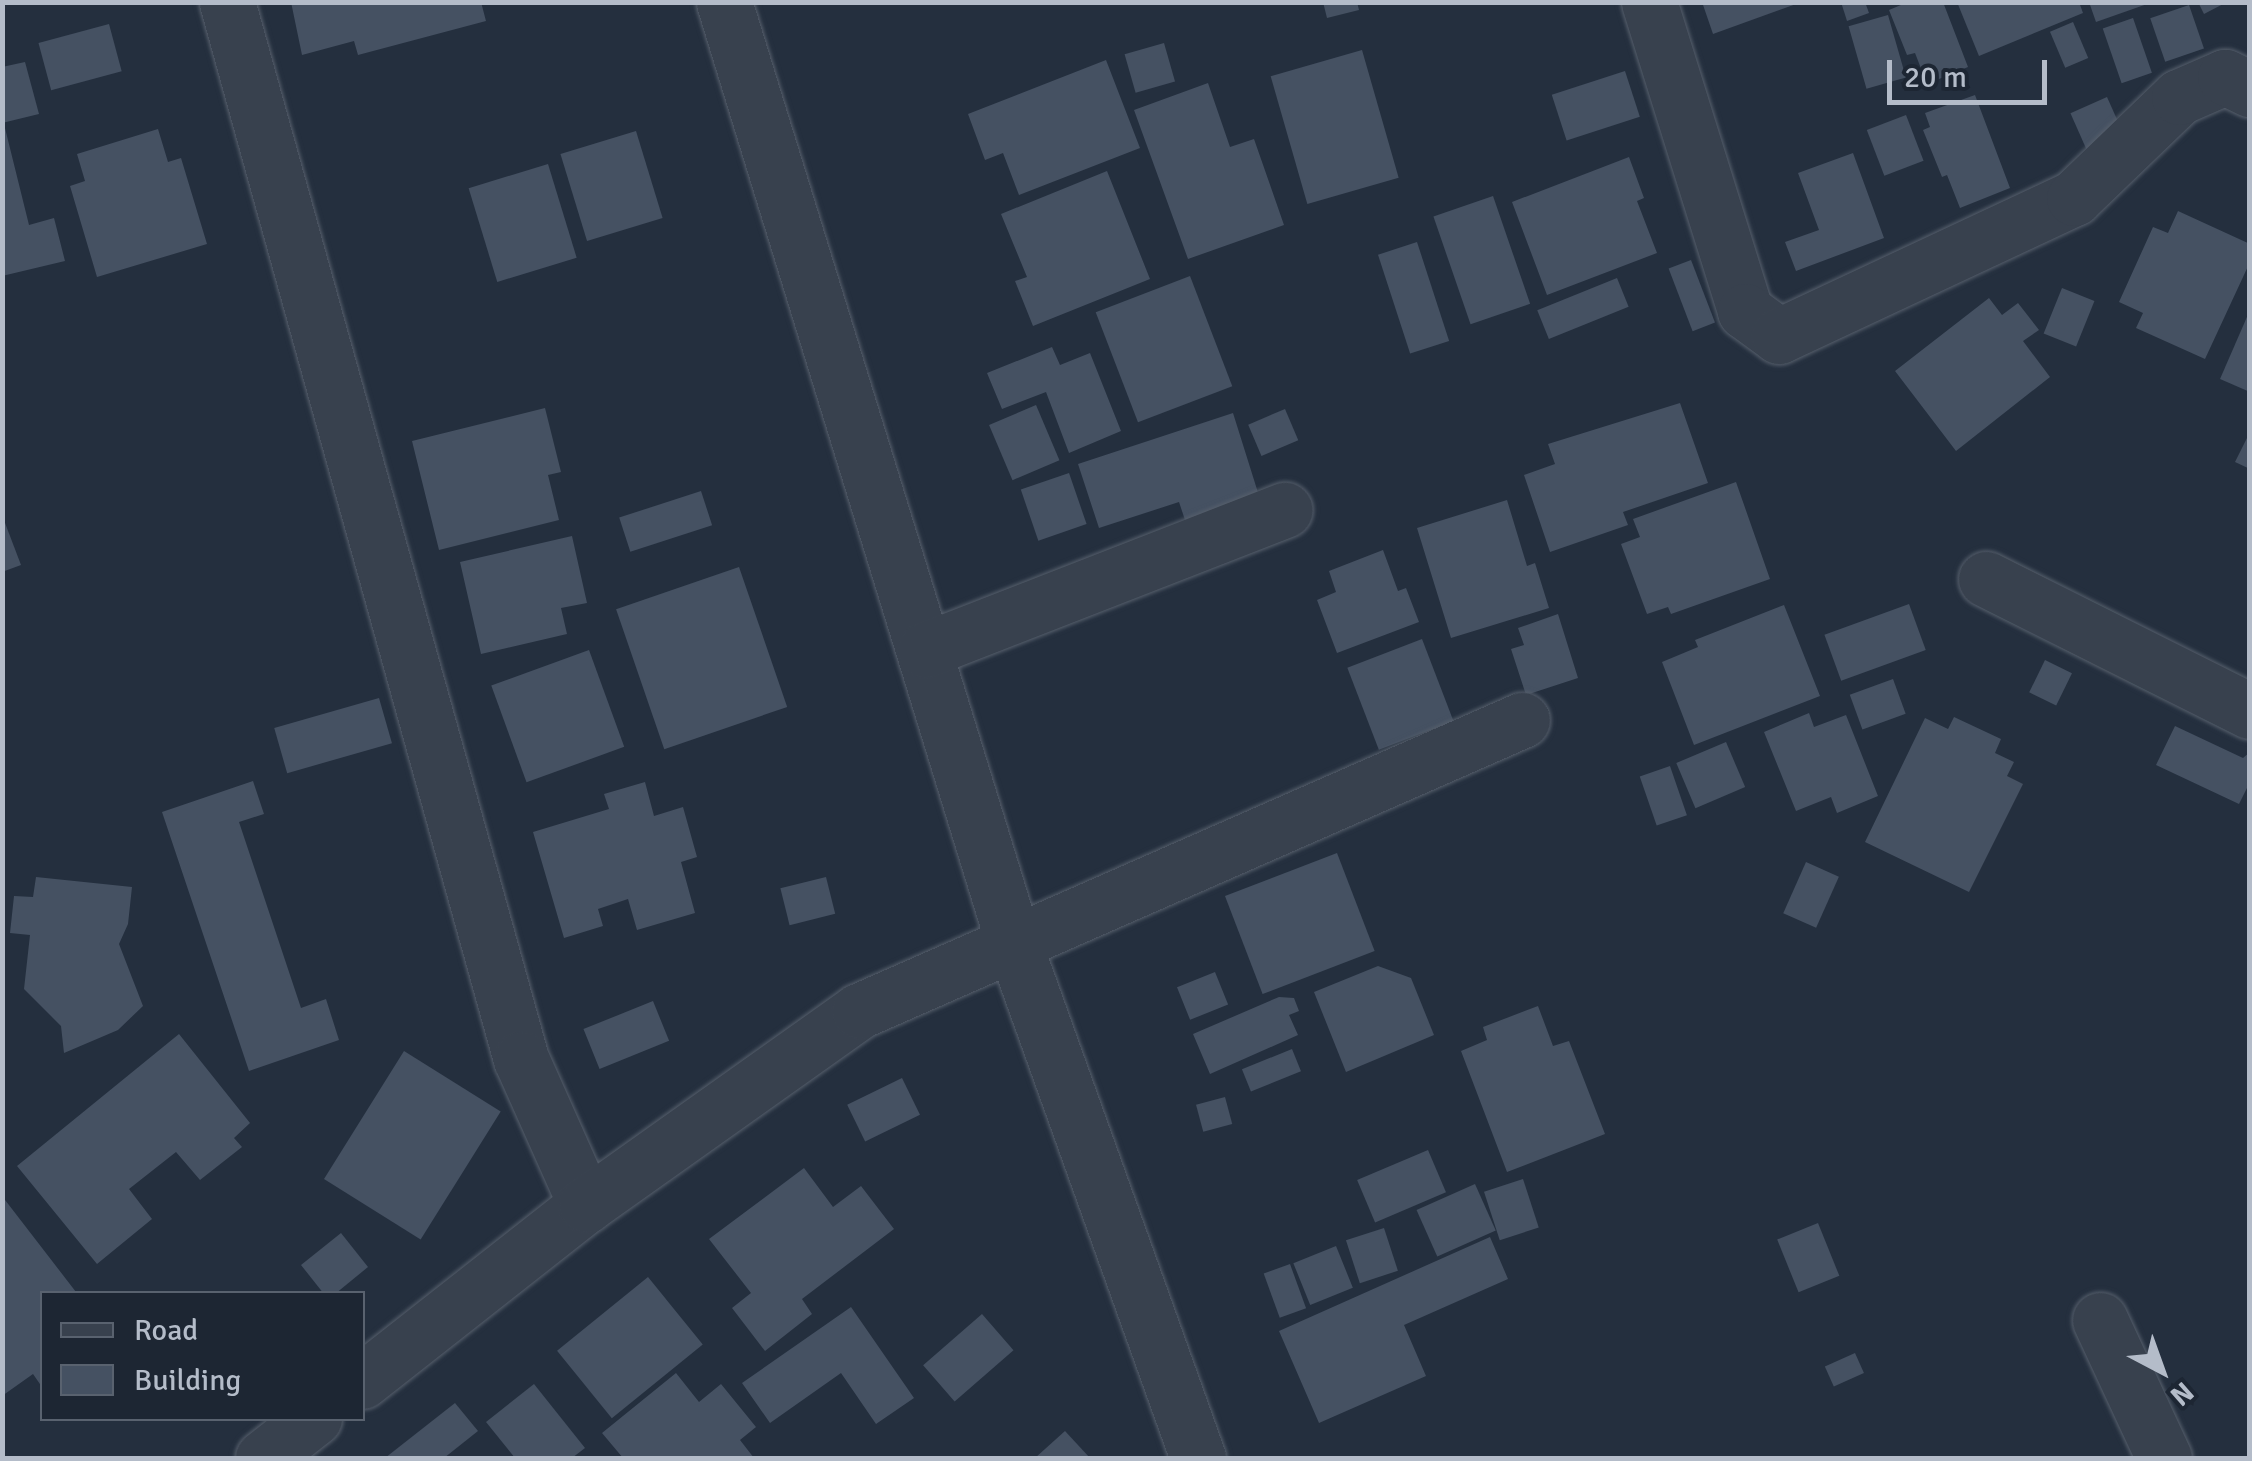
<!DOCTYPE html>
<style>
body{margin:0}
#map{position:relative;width:2252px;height:1461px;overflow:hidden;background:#242f3e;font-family:Signika,sans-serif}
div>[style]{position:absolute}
.building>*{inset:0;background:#455162;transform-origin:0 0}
.roads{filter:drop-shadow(0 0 2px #565f6c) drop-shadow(0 0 2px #565f6c)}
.minor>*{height:55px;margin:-27.5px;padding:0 27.5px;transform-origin:27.5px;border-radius:27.5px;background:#38414e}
span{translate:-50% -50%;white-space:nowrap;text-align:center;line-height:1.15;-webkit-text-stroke:8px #1d2633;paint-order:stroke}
.frame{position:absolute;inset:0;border:5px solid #b4bcc9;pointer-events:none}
.legend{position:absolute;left:40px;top:1291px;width:325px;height:130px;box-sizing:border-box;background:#1d2633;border:2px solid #59626f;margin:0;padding:12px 18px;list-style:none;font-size:30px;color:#b4bcc9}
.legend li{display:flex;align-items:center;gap:20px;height:50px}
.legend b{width:50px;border:2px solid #59626f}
.north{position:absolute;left:2112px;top:1321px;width:100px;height:100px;-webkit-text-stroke:8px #1d2633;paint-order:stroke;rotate:139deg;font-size:28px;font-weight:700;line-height:40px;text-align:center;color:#b4bcc9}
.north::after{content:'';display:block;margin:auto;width:35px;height:45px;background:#b4bcc9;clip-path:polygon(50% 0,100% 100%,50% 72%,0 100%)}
.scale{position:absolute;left:1887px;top:60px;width:160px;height:45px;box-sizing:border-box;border:5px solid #b4bcc9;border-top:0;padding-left:12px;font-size:30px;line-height:35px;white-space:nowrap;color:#b4bcc9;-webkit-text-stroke:8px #1d2633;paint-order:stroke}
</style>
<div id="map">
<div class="building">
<i style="clip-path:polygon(291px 2px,481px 2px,486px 21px,358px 55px,354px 41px,302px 55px)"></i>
<i style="clip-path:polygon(1323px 2px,1357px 2px,1359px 10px,1327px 18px)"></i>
<i style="clip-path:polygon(1702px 2px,1799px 2px,1799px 3px,1713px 34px)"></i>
<i style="clip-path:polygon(1841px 2px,1865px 2px,1869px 13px,1847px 21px)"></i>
<i style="clip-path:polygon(1908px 2px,1943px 2px,1968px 67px,1927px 84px,1915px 53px,1907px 55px,1889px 10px)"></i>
<i style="clip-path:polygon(1957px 2px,2079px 2px,2083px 13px,1979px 56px)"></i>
<i style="clip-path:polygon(2089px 2px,2150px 2px,2150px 3px,2096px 22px)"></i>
<i style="clip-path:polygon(2198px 2px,2227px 2px,2204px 14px)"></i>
<i style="left:2189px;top:5px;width:46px;height:41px;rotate:71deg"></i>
<i style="left:1888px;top:15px;width:65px;height:41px;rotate:74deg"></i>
<i style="left:2133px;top:18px;width:58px;height:32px;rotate:71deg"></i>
<i style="left:2073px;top:22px;width:39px;height:25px;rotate:67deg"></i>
<i style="left:109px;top:24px;width:49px;height:73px;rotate:75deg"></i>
<i style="left:1164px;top:43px;width:40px;height:41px;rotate:74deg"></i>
<i style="left:1362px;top:50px;width:133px;height:95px;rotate:74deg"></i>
<i style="clip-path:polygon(1106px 60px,1140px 148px,1019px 195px,1003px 153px,985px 160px,968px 114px)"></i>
<i style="clip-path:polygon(25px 62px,39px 114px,2px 123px,2px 67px)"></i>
<i style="left:1625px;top:71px;width:48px;height:77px;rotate:72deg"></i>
<i style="clip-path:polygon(1208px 83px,1230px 147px,1254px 139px,1284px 225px,1188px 259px,1134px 110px)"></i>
<i style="clip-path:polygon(1975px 95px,2010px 188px,1960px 208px,1947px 175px,1942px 177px,1923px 130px,1930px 127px,1925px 113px)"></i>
<i style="left:2107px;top:97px;width:42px;height:40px;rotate:66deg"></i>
<i style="left:1906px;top:115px;width:49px;height:42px;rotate:69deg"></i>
<i style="clip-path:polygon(4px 124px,29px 225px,54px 218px,65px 261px,2px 276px)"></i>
<i style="clip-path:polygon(158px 129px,168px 162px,181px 158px,207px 244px,97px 277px,70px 186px,85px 181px,77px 154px)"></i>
<i style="left:636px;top:131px;width:91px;height:79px;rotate:73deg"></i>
<i style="clip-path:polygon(1853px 153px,1884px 238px,1796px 271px,1785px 242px,1819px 230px,1798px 173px)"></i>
<i style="clip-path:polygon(1629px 157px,1644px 198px,1637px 201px,1657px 253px,1547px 295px,1512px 202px)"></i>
<i style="left:548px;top:164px;width:98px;height:83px;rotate:73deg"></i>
<i style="clip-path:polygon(1107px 171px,1150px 279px,1033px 326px,1015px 281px,1027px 277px,1001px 214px)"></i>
<i style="left:1493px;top:196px;width:114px;height:63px;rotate:71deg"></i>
<i style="clip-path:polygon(2178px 211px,2250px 244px,2250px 262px,2205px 359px,2136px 328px,2143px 313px,2119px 302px,2153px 227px,2168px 233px)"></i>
<i style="left:1417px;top:242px;width:104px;height:41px;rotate:72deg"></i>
<i style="left:1691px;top:260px;width:67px;height:24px;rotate:69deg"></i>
<i style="left:1190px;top:276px;width:118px;height:101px;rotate:69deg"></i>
<i style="left:1617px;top:278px;width:31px;height:86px;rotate:68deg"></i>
<i style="left:2062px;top:288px;width:35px;height:49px;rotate:22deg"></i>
<i style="clip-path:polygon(1989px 298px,2002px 315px,2018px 303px,2039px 330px,2023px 341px,2050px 377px,1956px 451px,1895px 371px)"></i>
<i style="clip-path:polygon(2250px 310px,2250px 392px,2220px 379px)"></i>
<i style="clip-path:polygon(1052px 347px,1060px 365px,1090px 353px,1121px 431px,1069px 453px,1046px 392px,1002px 409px,987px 373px)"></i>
<i style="clip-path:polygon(1680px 403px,1708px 483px,1623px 512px,1628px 525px,1550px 552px,1524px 475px,1555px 464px,1548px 444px)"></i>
<i style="left:1036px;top:405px;width:60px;height:51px;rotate:67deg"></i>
<i style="clip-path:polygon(545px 408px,561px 472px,548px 475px,559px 520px,439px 550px,412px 441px)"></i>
<i style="left:1285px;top:409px;width:34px;height:40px;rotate:67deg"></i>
<i style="clip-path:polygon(1233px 413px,1260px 499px,1186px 523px,1179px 502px,1099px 528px,1078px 464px)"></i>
<i style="clip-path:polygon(2250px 432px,2250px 469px,2235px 462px)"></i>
<i style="left:1069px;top:473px;width:54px;height:51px;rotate:71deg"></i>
<i style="clip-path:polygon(1736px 482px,1770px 579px,1671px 614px,1668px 607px,1647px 614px,1621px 544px,1640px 537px,1633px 519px)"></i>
<i style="left:701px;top:491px;width:36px;height:86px;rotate:72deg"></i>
<i style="clip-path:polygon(1507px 500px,1527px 566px,1535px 563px,1549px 608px,1451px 638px,1417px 528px)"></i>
<i style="clip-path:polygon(2px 515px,21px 565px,2px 572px)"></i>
<i style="clip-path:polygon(572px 536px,587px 603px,561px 608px,567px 634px,481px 654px,460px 562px)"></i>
<i style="clip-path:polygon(1383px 550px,1398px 591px,1406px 588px,1419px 622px,1337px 653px,1317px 600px,1336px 592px,1329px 571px)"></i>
<i style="left:739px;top:567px;width:148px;height:130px;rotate:71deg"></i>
<i style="left:1909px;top:604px;width:49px;height:90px;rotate:70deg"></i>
<i style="clip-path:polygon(1784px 605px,1820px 696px,1694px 745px,1662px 662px,1698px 647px,1695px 640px)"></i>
<i style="clip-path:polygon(1558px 614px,1578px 678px,1526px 695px,1511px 649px,1524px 645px,1518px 628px)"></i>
<i style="left:1422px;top:639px;width:88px;height:80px;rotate:69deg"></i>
<i style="left:589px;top:650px;width:103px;height:104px;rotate:70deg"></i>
<i style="left:2045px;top:660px;width:30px;height:36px;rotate:26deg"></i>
<i style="left:1893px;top:679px;width:37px;height:46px;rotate:70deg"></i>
<i style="left:379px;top:698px;width:47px;height:109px;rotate:74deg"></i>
<i style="clip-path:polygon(1809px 713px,1814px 727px,1846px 715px,1878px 796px,1837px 813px,1831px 797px,1796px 811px,1764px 732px)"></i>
<i style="clip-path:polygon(1954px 717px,2001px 739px,1995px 753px,2014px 762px,2007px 776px,2023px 784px,1969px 892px,1865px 842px,1925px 718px,1948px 729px)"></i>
<i style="clip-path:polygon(2175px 726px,2243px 758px,2250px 752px,2250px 782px,2239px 804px,2156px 765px)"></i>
<i style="left:1726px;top:742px;width:49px;height:54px;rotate:67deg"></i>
<i style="left:1670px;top:766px;width:52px;height:32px;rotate:71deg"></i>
<i style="clip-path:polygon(253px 781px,264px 814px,239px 822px,301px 1008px,326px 999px,339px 1040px,249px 1071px,162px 812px)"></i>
<i style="clip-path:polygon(645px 782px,654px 816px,683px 807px,697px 857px,681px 862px,695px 913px,637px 930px,628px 899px,598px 909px,603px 926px,564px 938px,533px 832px,609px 809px,604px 794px)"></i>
<i style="left:1337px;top:853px;width:105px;height:120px;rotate:69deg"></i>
<i style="left:1806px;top:862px;width:36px;height:56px;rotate:24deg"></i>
<i style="clip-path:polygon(36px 877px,132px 887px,128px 924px,119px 944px,143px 1006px,118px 1030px,64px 1053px,61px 1026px,24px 989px,30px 935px,10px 933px,14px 896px,33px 897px)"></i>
<i style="left:826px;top:877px;width:38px;height:47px;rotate:76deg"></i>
<i style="clip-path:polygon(1378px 966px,1411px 978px,1434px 1035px,1346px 1072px,1314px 992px)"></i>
<i style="left:1215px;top:972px;width:35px;height:41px;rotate:68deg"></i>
<i style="clip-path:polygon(1279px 997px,1294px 998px,1299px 1011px,1289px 1015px,1298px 1035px,1210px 1074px,1193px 1034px)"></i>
<i style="left:653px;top:1001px;width:43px;height:75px;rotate:68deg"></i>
<i style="clip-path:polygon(1538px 1006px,1553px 1046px,1569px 1041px,1605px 1134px,1507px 1172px,1461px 1051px,1487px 1040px,1483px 1027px)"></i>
<i style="clip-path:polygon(179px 1034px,250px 1123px,234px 1138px,242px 1147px,200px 1180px,176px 1152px,129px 1189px,152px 1219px,97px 1264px,17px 1166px)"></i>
<i style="left:1292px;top:1049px;width:24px;height:54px;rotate:68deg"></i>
<i style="left:404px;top:1051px;width:114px;height:151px;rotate:32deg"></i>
<i style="left:902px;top:1078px;width:41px;height:61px;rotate:64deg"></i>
<i style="left:1225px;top:1097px;width:28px;height:30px;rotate:75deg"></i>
<i style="left:1428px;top:1150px;width:46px;height:77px;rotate:67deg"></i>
<i style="clip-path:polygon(804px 1168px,833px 1207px,861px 1186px,894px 1229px,802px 1299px,812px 1314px,765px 1351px,732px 1308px,751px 1293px,709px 1239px)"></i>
<i style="left:1523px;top:1179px;width:51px;height:41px;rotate:72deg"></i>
<i style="left:1475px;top:1184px;width:51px;height:64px;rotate:66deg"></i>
<i style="clip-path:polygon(2px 1196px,76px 1292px,42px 1294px,42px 1387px,33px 1374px,2px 1396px)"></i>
<i style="left:1818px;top:1223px;width:57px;height:44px;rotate:68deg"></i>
<i style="left:1384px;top:1228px;width:45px;height:40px;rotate:72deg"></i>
<i style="clip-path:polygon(341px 1233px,368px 1267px,335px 1294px,324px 1294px,301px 1265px)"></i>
<i style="clip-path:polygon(1490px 1237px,1508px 1279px,1404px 1325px,1426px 1376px,1319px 1423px,1279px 1331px)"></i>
<i style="left:1336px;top:1246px;width:45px;height:46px;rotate:68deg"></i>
<i style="left:1290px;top:1264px;width:47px;height:28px;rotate:70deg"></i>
<i style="left:648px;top:1277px;width:87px;height:117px;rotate:51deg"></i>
<i style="clip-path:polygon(851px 1307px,914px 1398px,876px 1424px,841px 1373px,770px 1423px,742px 1383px)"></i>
<i style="left:982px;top:1314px;width:48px;height:78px;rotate:49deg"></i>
<i style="left:1855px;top:1353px;width:22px;height:33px;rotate:66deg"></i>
<i style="clip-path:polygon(676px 1373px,699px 1402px,721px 1384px,756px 1427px,740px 1440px,754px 1458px,623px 1458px,602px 1433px)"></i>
<i style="clip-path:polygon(534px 1384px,585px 1448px,572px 1458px,515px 1458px,486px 1422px)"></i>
<i style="clip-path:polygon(455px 1403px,478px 1431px,444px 1458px,385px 1458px)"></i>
<i style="clip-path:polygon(1065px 1431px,1090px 1458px,1035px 1458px)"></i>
</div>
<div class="roads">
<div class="minor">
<i style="left:227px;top:2px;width:1097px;rotate:74.46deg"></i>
<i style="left:521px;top:1059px;width:160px;rotate:66deg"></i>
<i style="left:724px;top:2px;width:986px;rotate:72.89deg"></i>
<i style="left:1014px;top:944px;width:546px;rotate:70.3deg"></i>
<i style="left:1649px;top:2px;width:324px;rotate:72.7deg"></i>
<i style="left:1745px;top:311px;width:42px;rotate:36.3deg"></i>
<i style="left:1779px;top:336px;width:326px;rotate:-25.1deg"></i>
<i style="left:2074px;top:198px;width:146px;rotate:-43.9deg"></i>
<i style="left:2179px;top:97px;width:50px;rotate:-23.5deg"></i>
<i style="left:2225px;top:77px;width:28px;rotate:26deg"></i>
<i style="left:1986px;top:579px;width:295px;rotate:26.6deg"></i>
<i style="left:925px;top:650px;width:386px;rotate:-21.3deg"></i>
<i style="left:2100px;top:1320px;width:152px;rotate:65.1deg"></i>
<i style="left:362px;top:1381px;width:285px;rotate:-38.2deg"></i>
<i style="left:586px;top:1205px;width:335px;rotate:-35.4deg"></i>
<i style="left:859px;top:1011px;width:724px;rotate:-23.7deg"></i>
<i style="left:263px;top:1458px;width:65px;rotate:-38.1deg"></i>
</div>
</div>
<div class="frame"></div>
<ul class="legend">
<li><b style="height:12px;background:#38414e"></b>Road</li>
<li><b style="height:28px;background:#455162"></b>Building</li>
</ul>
<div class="north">N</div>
<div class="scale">20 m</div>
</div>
